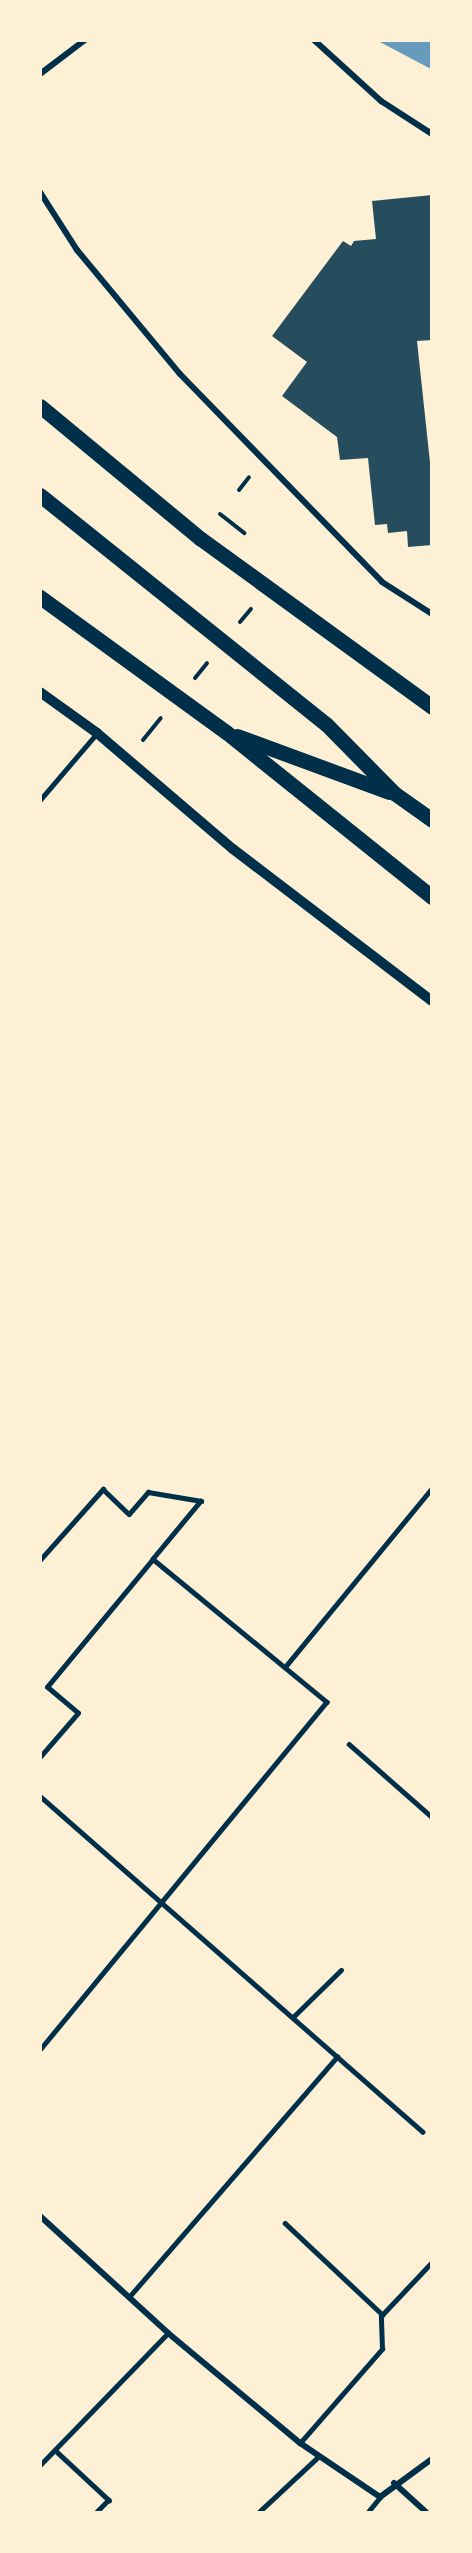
<!DOCTYPE html>
<style>
body{margin:0}
#map{position:relative;width:472px;height:2553px;overflow:hidden;background:#fdf0d5;font-family:Rubik,sans-serif}
div>[style]{position:absolute}
.water>*{inset:0;background:#669bbc}
.building>*{inset:0;background:#264d5e}
.path>*{height:4px;margin:-2px;padding:0 2px;transform-origin:2px;border-radius:2px;background:#003049}
.service>*{height:4.5px;margin:-2.25px;padding:0 2.25px;transform-origin:2.25px;border-radius:2.25px;background:#003049}
.minor>*{height:6px;margin:-3px;padding:0 3px;transform-origin:3px;border-radius:3px;background:#003049}
.tertiary>*{height:10px;margin:-5px;padding:0 5px;transform-origin:5px;border-radius:5px;background:#003049}
.primary>*{height:15px;margin:-7.5px;padding:0 7.5px;transform-origin:7.5px;border-radius:7.5px;background:#003049}
span{translate:-50% -50%;white-space:nowrap;text-align:center;line-height:1.15;-webkit-text-stroke:4.5px #fdf0d5;paint-order:stroke}
.frame{position:absolute;inset:0;border:42px solid #fdf0d5;pointer-events:none}
</style>
<div id="map">
<div class="water">
<i style="clip-path:polygon(378px 41px,431px 41px,431px 69px)"></i>
</div>
<div class="building">
<i style="clip-path:polygon(432px 195px,432px 340px,417px 341px,432px 481px,432px 545px,408px 547px,407px 531px,388px 533px,387px 524px,375px 525px,368px 458px,340px 460px,337px 437px,282px 396px,307px 362px,272px 336px,343px 241px,351px 246px,354px 241px,376px 239px,372px 201px)"></i>
</div>
<div class="path">
<i style="left:239px;top:490px;width:16px;rotate:-52deg"></i>
<i style="left:220px;top:514px;width:31px;rotate:38deg"></i>
<i style="left:240px;top:622px;width:17px;rotate:-50deg"></i>
<i style="left:195px;top:678px;width:19px;rotate:-51deg"></i>
<i style="left:143px;top:740px;width:28px;rotate:-51deg"></i>
</div>
<div class="service">
<i style="left:40px;top:800px;width:88px;rotate:-49.6deg"></i>
<i style="left:40px;top:1560px;width:95px;rotate:-48.4deg"></i>
<i style="left:103px;top:1489px;width:36px;rotate:44deg"></i>
<i style="left:129px;top:1514px;width:29px;rotate:-49deg"></i>
<i style="left:148px;top:1492px;width:54px;rotate:9.6deg"></i>
<i style="left:201px;top:1501px;width:75px;rotate:129.6deg"></i>
<i style="left:285px;top:1667px;width:232px;rotate:-50.6deg"></i>
<i style="left:349px;top:1744px;width:111px;rotate:41.3deg"></i>
<i style="left:40px;top:1757px;width:58px;rotate:-49.2deg"></i>
<i style="left:78px;top:1713px;width:40px;rotate:-140deg"></i>
<i style="left:47px;top:1687px;width:166px;rotate:-50.4deg"></i>
<i style="left:153px;top:1559px;width:225px;rotate:39.4deg"></i>
<i style="left:327px;top:1702px;width:451px;rotate:129.5deg"></i>
<i style="left:40px;top:1796px;width:509px;rotate:41.26deg"></i>
<i style="left:293px;top:2017px;width:67px;rotate:-44.4deg"></i>
<i style="left:285px;top:2223px;width:134px;rotate:43.2deg"></i>
<i style="left:129px;top:2297px;width:318px;rotate:-49.1deg"></i>
<i style="left:300px;top:2443px;width:125px;rotate:-48.9deg"></i>
<i style="left:382px;top:2349px;width:33px;rotate:-92deg"></i>
<i style="left:381px;top:2316px;width:74px;rotate:-46.6deg"></i>
<i style="left:55px;top:2450px;width:74px;rotate:42.8deg"></i>
<i style="left:109px;top:2500px;width:17px;rotate:135deg"></i>
<i style="left:40px;top:2465px;width:184px;rotate:-45.9deg"></i>
<i style="left:259px;top:2512px;width:81px;rotate:-43deg"></i>
<i style="left:368px;top:2512px;width:19px;rotate:-51deg"></i>
</div>
<div class="minor">
<i style="left:314px;top:40px;width:91px;rotate:42.3deg"></i>
<i style="left:381px;top:101px;width:61px;rotate:32.9deg"></i>
<i style="left:40px;top:74px;width:56px;rotate:-37.1deg"></i>
<i style="left:40px;top:192px;width:69px;rotate:57.5deg"></i>
<i style="left:77px;top:250px;width:161px;rotate:50.3deg"></i>
<i style="left:180px;top:374px;width:290px;rotate:45.8deg"></i>
<i style="left:382px;top:582px;width:59px;rotate:32.6deg"></i>
<i style="left:40px;top:2216px;width:173px;rotate:42.4deg"></i>
<i style="left:168px;top:2333px;width:172px;rotate:39.8deg"></i>
<i style="left:300px;top:2443px;width:97px;rotate:34deg"></i>
<i style="left:380px;top:2497px;width:64px;rotate:-36.2deg"></i>
<i style="left:394px;top:2483px;width:43px;rotate:42.2deg"></i>
</div>
<div class="tertiary">
<i style="left:40px;top:692px;width:70px;rotate:35.7deg"></i>
<i style="left:97px;top:733px;width:179px;rotate:40.5deg"></i>
<i style="left:233px;top:849px;width:250px;rotate:37.4deg"></i>
</div>
<div class="primary">
<i style="left:40px;top:406px;width:209px;rotate:39.6deg"></i>
<i style="left:201px;top:539px;width:286px;rotate:36deg"></i>
<i style="left:40px;top:495px;width:366px;rotate:38.7deg"></i>
<i style="left:326px;top:724px;width:97px;rotate:45.4deg"></i>
<i style="left:394px;top:793px;width:47px;rotate:35.4deg"></i>
<i style="left:40px;top:597px;width:230px;rotate:36deg"></i>
<i style="left:226px;top:732px;width:264px;rotate:38.7deg"></i>
<i style="left:237px;top:736px;width:162px;rotate:20.2deg"></i>
</div>
<div class="frame"></div>
</div>
